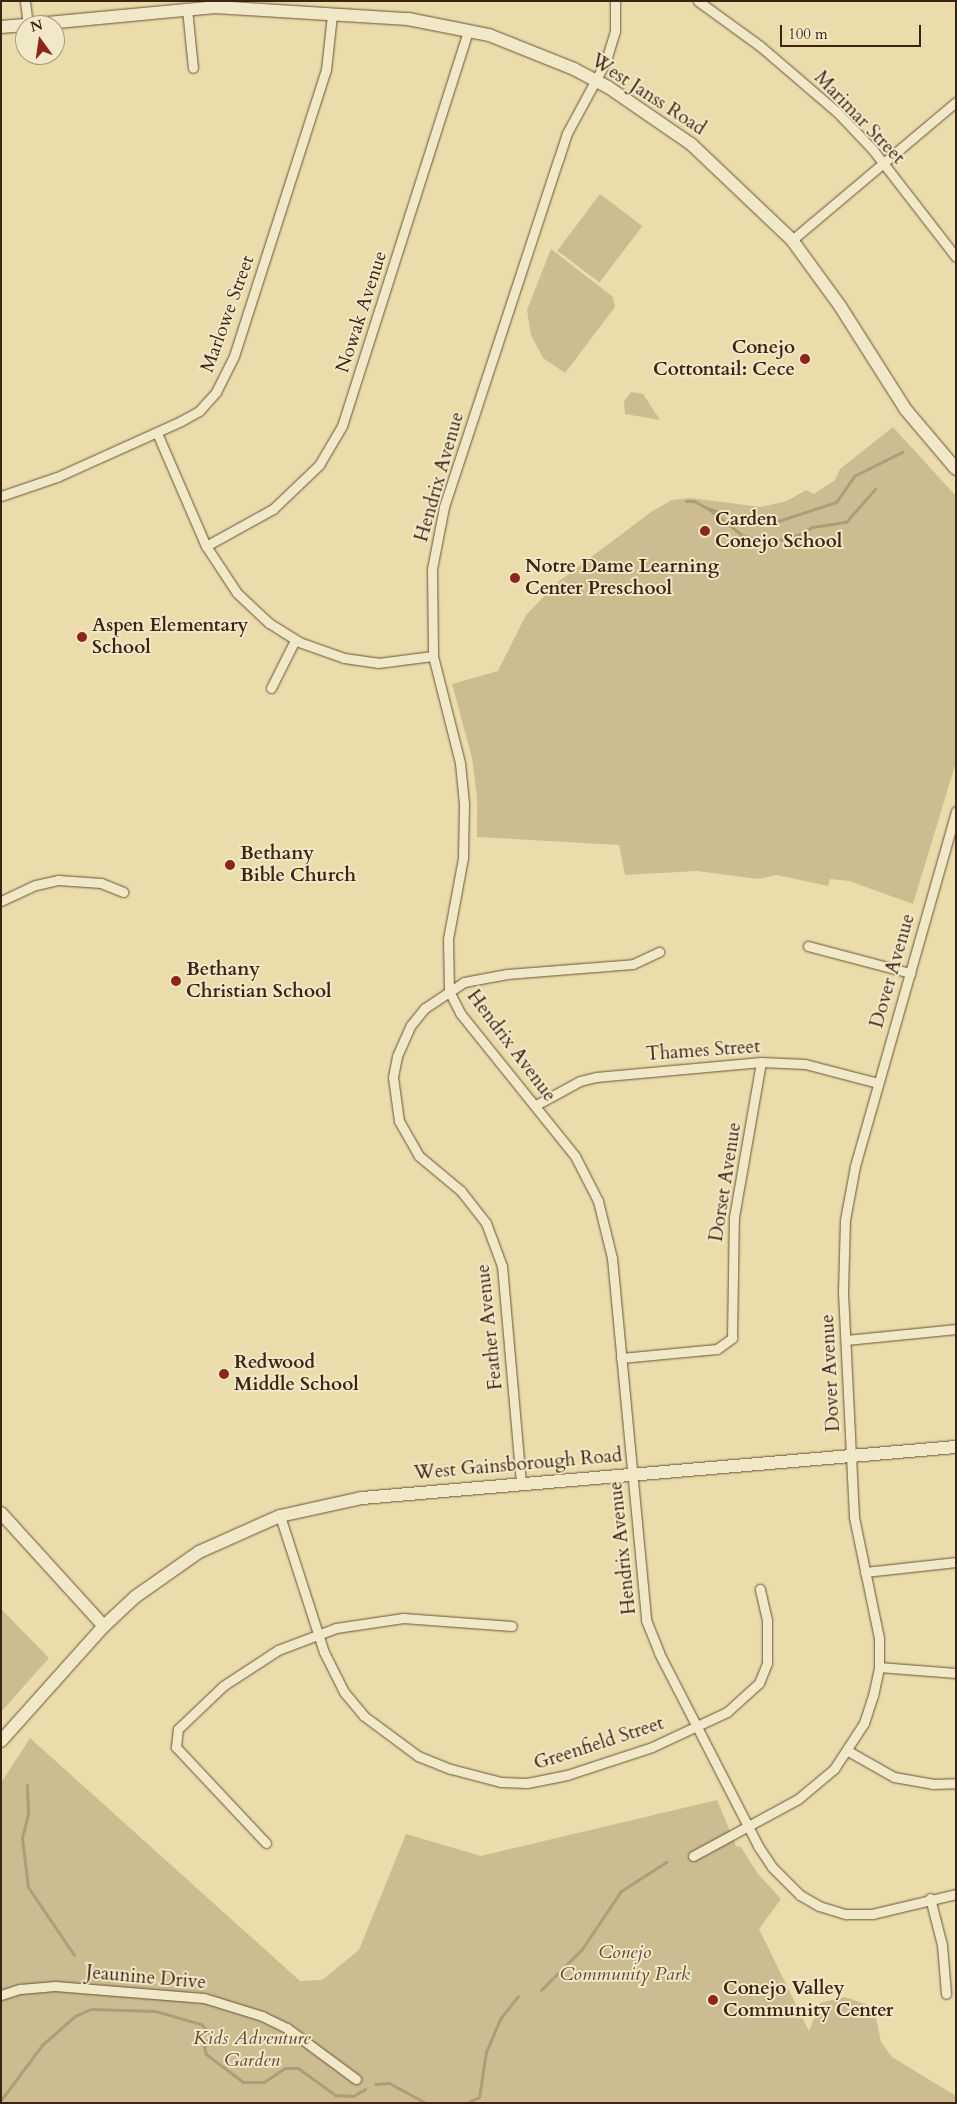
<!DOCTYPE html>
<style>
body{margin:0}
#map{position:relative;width:957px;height:2104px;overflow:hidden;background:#eadcab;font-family:Cardo,serif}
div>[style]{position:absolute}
.green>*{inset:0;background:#ccbd91;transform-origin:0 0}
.stream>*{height:3px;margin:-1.5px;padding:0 1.5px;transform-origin:1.5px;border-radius:1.5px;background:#af9d77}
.roads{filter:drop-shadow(0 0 1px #685238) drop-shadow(0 0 1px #685238)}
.street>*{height:9px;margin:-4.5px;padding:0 4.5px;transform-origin:4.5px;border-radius:4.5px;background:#f1e8c8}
.secondary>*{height:12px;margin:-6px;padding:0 6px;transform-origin:6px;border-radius:6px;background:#f1e8c8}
.dots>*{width:14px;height:14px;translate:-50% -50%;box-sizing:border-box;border:2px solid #f1e8c8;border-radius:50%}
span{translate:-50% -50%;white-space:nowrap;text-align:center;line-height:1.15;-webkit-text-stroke:4px #f1e8c8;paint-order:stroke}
.street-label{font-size:19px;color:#3c2412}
.poi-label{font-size:19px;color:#3c2412;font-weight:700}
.right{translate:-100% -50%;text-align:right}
.left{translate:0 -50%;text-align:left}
.park-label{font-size:19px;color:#604a32;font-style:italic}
.frame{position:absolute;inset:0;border:2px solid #3c2412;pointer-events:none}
.north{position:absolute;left:15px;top:15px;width:50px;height:50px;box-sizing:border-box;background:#f1e8c8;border:1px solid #a99a7f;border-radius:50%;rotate:346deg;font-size:14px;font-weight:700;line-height:20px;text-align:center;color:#3c2412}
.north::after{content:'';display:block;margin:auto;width:18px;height:22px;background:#8f2418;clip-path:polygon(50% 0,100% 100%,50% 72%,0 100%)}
.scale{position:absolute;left:780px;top:25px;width:141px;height:22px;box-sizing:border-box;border:2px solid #3c2412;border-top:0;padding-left:6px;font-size:15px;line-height:18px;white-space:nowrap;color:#3c2412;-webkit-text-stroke:4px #f1e8c8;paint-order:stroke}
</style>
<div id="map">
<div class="green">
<i style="left:600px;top:194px;width:53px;height:71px;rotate:37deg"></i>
<i style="clip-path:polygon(551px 249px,613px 297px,615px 307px,565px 373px,543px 358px,531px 335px,527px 310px)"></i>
<i style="clip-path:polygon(631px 392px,643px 394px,660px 420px,625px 414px,624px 401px)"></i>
<i style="clip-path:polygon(893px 427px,956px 496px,956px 762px,913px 904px,849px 881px,830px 879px,828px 886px,777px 875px,758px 879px,697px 871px,625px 875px,619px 845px,477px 837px,477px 797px,472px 758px,452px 684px,498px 671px,526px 615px,558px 582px,651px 512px,672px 500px,690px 498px,761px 507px,787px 501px,806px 490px,814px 494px,835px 480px,840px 469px)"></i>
<i style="clip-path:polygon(1px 1609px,49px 1658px,1px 1712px)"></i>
<i style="clip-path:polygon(30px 1738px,300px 1981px,322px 1980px,359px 1950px,406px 1834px,481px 1856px,717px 1800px,736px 1846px,741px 1847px,758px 1874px,781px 1899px,759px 1929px,809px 2031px,820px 2003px,845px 1997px,874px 2007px,881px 2042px,892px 2057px,956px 2096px,956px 2103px,1px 2103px,1px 1783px)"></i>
</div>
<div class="stream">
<i style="left:686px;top:501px;width:8px"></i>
<i style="left:694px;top:501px;width:18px;rotate:29deg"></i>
<i style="left:710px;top:510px;width:41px;rotate:38deg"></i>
<i style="left:742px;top:535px;width:27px;rotate:17deg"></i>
<i style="left:768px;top:543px;width:28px;rotate:-15deg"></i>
<i style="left:795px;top:536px;width:20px;rotate:-27deg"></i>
<i style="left:813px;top:527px;width:33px;rotate:-9deg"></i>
<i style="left:846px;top:522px;width:44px;rotate:-48.7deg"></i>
<i style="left:707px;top:508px;width:38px;rotate:18deg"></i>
<i style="left:743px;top:520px;width:26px;rotate:9deg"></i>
<i style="left:769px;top:524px;width:71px;rotate:-18.2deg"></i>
<i style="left:836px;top:502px;width:32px;rotate:-55deg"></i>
<i style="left:854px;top:476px;width:54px;rotate:-26.6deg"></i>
<i style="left:27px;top:1785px;width:29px;rotate:88deg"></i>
<i style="left:28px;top:1814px;width:25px;rotate:104deg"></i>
<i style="left:22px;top:1838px;width:49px;rotate:83deg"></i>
<i style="left:28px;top:1887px;width:82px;rotate:55.9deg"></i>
<i style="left:541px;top:1990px;width:58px;rotate:-45deg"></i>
<i style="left:582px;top:1949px;width:70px;rotate:-56.1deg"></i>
<i style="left:621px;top:1891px;width:54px;rotate:-32.8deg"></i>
<i style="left:375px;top:2084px;width:14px;rotate:-4deg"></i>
<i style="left:389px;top:2083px;width:42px;rotate:28.4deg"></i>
<i style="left:1px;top:2100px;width:69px;rotate:-53.3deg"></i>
<i style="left:42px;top:2045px;width:44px;rotate:-41.3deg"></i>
<i style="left:75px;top:2016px;width:17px;rotate:-24deg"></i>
<i style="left:91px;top:2009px;width:64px;rotate:1.8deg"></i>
<i style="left:155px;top:2011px;width:48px;rotate:15.8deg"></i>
<i style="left:201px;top:2024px;width:13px;rotate:48deg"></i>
<i style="left:210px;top:2034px;width:15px;rotate:113deg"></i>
<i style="left:204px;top:2048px;width:6px;rotate:72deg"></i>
<i style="left:206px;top:2054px;width:46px;rotate:37.1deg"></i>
<i style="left:243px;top:2082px;width:21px"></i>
<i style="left:264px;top:2082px;width:25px;rotate:-34deg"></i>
<i style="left:285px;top:2068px;width:13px"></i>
<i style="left:298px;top:2068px;width:46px;rotate:36.1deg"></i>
<i style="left:335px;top:2095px;width:18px;rotate:3deg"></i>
<i style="left:353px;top:2096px;width:14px;rotate:-30deg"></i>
<i style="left:467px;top:2103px;width:13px;rotate:-27deg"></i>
<i style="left:479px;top:2097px;width:46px;rotate:-81.2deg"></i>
<i style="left:486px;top:2052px;width:36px;rotate:-67deg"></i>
<i style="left:500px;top:2019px;width:29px;rotate:-52deg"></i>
</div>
<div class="roads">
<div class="street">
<i style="left:25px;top:1px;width:24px;rotate:83deg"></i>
<i style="left:615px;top:1px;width:30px;rotate:90deg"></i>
<i style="left:615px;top:31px;width:31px;rotate:107deg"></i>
<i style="left:606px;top:61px;width:82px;rotate:118.4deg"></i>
<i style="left:567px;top:133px;width:28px;rotate:108deg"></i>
<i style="left:558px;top:160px;width:365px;rotate:108.2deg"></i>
<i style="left:444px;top:507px;width:63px;rotate:101deg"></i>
<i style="left:432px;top:569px;width:87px;rotate:89.3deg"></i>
<i style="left:433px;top:656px;width:110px;rotate:75.8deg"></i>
<i style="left:460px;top:763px;width:41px;rotate:84.4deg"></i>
<i style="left:464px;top:804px;width:54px;rotate:91.1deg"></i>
<i style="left:463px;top:858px;width:82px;rotate:100.5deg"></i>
<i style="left:448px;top:939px;width:52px;rotate:88.9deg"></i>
<i style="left:449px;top:991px;width:25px;rotate:63deg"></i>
<i style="left:460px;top:1013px;width:184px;rotate:51.2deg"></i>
<i style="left:575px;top:1156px;width:51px;rotate:62.9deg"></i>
<i style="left:598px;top:1201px;width:59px;rotate:76.2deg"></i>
<i style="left:612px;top:1258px;width:364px;rotate:84.6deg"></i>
<i style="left:646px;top:1620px;width:35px;rotate:68deg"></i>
<i style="left:659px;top:1653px;width:217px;rotate:62.8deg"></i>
<i style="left:758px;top:1846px;width:25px;rotate:56deg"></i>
<i style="left:772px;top:1867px;width:40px;rotate:45deg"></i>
<i style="left:800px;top:1895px;width:22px;rotate:30deg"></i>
<i style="left:819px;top:1906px;width:28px;rotate:17deg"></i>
<i style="left:846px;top:1914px;width:26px"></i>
<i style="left:872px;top:1914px;width:86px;rotate:-13.4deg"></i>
<i style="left:698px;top:1px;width:77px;rotate:36deg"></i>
<i style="left:760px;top:46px;width:101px;rotate:40.6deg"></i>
<i style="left:837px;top:112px;width:52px;rotate:46.5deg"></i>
<i style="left:873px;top:150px;width:135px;rotate:52.2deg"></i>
<i style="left:187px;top:9px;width:59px;rotate:84.2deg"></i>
<i style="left:792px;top:240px;width:214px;rotate:-40.1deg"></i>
<i style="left:157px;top:433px;width:123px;rotate:66.6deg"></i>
<i style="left:206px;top:546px;width:56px;rotate:56.6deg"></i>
<i style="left:237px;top:593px;width:44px;rotate:43.2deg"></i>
<i style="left:269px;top:623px;width:36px;rotate:32deg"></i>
<i style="left:299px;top:642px;width:48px;rotate:19.6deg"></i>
<i style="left:344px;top:658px;width:34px;rotate:8deg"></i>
<i style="left:378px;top:663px;width:55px;rotate:-7.3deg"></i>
<i style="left:1px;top:496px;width:59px;rotate:-18.7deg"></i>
<i style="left:57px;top:477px;width:136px;rotate:-24.3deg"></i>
<i style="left:181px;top:421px;width:21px;rotate:-29deg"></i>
<i style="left:199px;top:411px;width:25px;rotate:-48deg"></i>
<i style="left:216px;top:392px;width:40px;rotate:-63.4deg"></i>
<i style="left:234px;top:356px;width:300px;rotate:-72.2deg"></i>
<i style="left:326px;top:70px;width:55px;rotate:-83.8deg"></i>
<i style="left:206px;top:546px;width:77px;rotate:-28.9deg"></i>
<i style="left:273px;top:509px;width:64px;rotate:-43.7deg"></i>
<i style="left:319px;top:465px;width:45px;rotate:-59.5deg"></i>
<i style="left:342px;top:426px;width:416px;rotate:-72.3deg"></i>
<i style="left:271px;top:688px;width:54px;rotate:-63.4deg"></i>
<i style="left:1px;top:901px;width:38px;rotate:-25deg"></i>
<i style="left:36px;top:885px;width:23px;rotate:-13deg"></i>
<i style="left:58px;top:880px;width:43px;rotate:4deg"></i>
<i style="left:101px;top:883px;width:24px;rotate:22deg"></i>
<i style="left:808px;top:946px;width:106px;rotate:14.8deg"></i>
<i style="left:536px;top:1105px;width:50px;rotate:-28.6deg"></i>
<i style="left:580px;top:1081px;width:16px;rotate:-14deg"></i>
<i style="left:596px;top:1077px;width:166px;rotate:-5.2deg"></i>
<i style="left:761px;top:1062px;width:44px;rotate:2.6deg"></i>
<i style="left:805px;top:1064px;width:75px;rotate:14.6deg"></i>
<i style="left:846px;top:1340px;width:111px;rotate:-5.7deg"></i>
<i style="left:621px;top:1358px;width:96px;rotate:-5.4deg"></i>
<i style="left:717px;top:1349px;width:19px;rotate:-36deg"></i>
<i style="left:732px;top:1338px;width:121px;rotate:-89.1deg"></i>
<i style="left:734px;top:1217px;width:157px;rotate:-80.1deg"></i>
<i style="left:521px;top:1483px;width:218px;rotate:-95deg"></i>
<i style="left:502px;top:1266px;width:46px;rotate:-110.4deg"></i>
<i style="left:486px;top:1223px;width:41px;rotate:-128deg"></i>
<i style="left:461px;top:1191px;width:55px;rotate:-140.2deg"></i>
<i style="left:419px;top:1156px;width:40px;rotate:-119.7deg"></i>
<i style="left:399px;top:1121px;width:44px;rotate:-97.8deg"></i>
<i style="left:393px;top:1077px;width:21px;rotate:-79deg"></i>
<i style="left:397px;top:1056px;width:34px;rotate:-66deg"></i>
<i style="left:411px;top:1025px;width:22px;rotate:-51deg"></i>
<i style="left:425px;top:1008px;width:47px;rotate:-33.7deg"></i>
<i style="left:464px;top:982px;width:44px;rotate:-10.5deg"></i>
<i style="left:507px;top:974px;width:126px;rotate:-4.5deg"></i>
<i style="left:633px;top:964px;width:29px;rotate:-25deg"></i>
<i style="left:280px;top:1516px;width:143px;rotate:72.1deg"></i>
<i style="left:324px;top:1652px;width:45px;rotate:63.4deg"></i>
<i style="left:344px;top:1692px;width:31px;rotate:50deg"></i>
<i style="left:364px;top:1716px;width:67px;rotate:36.5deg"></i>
<i style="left:418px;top:1756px;width:35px;rotate:22deg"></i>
<i style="left:451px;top:1769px;width:52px;rotate:14.6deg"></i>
<i style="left:501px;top:1782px;width:26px;rotate:2deg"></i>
<i style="left:527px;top:1783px;width:41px;rotate:-11.3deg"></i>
<i style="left:567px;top:1775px;width:89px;rotate:-18.2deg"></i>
<i style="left:652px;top:1747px;width:83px;rotate:-25deg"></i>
<i style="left:727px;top:1712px;width:43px;rotate:-42.2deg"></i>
<i style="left:759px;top:1683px;width:22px;rotate:-68deg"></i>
<i style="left:767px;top:1663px;width:43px;rotate:-90deg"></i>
<i style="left:767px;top:1620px;width:32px;rotate:-103deg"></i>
<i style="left:865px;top:1572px;width:92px;rotate:-6.3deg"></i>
<i style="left:879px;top:1667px;width:77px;rotate:4.5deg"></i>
<i style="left:848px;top:1751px;width:53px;rotate:29.5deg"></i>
<i style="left:894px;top:1777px;width:39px;rotate:10deg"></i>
<i style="left:932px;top:1784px;width:24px;rotate:-2deg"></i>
<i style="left:266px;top:1843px;width:132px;rotate:-133.2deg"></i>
<i style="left:176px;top:1747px;width:18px;rotate:-84deg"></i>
<i style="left:178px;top:1729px;width:62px;rotate:-43.7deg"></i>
<i style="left:223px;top:1686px;width:66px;rotate:-33.2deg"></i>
<i style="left:278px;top:1650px;width:62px;rotate:-20.8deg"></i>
<i style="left:336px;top:1628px;width:68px;rotate:-8.5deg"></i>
<i style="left:403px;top:1618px;width:109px;rotate:4.2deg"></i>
<i style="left:693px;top:1856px;width:119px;rotate:-28.5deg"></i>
<i style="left:798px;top:1799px;width:47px;rotate:-39.8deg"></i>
<i style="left:834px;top:1769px;width:55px;rotate:-56.9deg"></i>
<i style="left:864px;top:1723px;width:28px;rotate:-72deg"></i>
<i style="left:873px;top:1696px;width:30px;rotate:-78deg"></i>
<i style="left:879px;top:1667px;width:29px;rotate:-90deg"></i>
<i style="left:879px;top:1638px;width:124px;rotate:-101.7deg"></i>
<i style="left:854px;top:1517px;width:226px;rotate:-92.8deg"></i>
<i style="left:843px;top:1291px;width:71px;rotate:-88.4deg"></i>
<i style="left:845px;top:1220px;width:55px;rotate:-79.5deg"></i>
<i style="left:855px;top:1166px;width:369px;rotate:-74.1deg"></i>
<i style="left:930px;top:1898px;width:49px;rotate:75.7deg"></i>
<i style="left:942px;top:1945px;width:49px;rotate:85.3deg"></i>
<i style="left:1px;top:1995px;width:20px;rotate:-18deg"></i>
<i style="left:20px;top:1989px;width:35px;rotate:-5deg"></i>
<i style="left:55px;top:1986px;width:149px;rotate:4.6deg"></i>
<i style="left:204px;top:1998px;width:61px;rotate:17.2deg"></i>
<i style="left:262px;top:2016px;width:28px;rotate:26deg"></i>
<i style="left:287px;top:2028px;width:86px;rotate:36.5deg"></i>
</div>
<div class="secondary">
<i style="left:26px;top:25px;width:190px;rotate:-5.4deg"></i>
<i style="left:215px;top:7px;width:193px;rotate:3.6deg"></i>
<i style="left:408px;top:19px;width:83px;rotate:11.2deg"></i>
<i style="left:489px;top:35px;width:92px;rotate:21.8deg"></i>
<i style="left:574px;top:69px;width:38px;rotate:28deg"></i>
<i style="left:608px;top:87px;width:101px;rotate:34.5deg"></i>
<i style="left:691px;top:144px;width:139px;rotate:43.5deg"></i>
<i style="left:792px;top:240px;width:82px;rotate:54deg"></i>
<i style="left:840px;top:306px;width:123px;rotate:57.6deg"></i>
<i style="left:906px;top:410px;width:77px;rotate:49.7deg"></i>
<i style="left:1px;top:27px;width:24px;rotate:-5deg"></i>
<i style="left:1px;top:1513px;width:153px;rotate:47.7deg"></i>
<i style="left:1px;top:1741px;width:154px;rotate:-48.2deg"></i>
<i style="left:104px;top:1626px;width:42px;rotate:-43.1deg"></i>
<i style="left:135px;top:1597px;width:78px;rotate:-35.1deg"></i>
<i style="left:199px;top:1552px;width:89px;rotate:-24deg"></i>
<i style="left:280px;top:1516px;width:84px;rotate:-12.4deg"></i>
<i style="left:362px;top:1498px;width:596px;rotate:-4.91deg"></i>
</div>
</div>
<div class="dots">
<i style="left:805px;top:359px;background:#8f2418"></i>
<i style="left:705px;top:531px;background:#8f2418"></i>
<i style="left:515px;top:578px;background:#8f2418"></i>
<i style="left:82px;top:637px;background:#8f2418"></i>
<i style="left:230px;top:865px;background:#8f2418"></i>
<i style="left:176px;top:981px;background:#8f2418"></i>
<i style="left:224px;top:1374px;background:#8f2418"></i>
<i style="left:713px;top:2000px;background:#8f2418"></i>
</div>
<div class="street-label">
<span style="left:648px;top:95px;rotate:33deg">West Janss Road</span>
<span style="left:859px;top:118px;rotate:46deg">Marimar Street</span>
<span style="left:362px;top:312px;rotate:-72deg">Nowak Avenue</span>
<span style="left:228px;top:314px;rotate:-70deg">Marlowe Street</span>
<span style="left:440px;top:477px;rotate:-74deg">Hendrix Avenue</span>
<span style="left:893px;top:971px;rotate:-74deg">Dover Avenue</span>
<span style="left:511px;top:1046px;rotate:53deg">Hendrix Avenue</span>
<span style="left:703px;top:1051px;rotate:-4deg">Thames Street</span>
<span style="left:726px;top:1182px;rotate:-81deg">Dorset Avenue</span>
<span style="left:490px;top:1327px;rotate:-96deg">Feather Avenue</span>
<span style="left:831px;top:1373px;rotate:-93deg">Dover Avenue</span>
<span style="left:518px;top:1465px;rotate:-5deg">West Gainsborough Road</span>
<span style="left:623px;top:1548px;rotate:-96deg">Hendrix Avenue</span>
<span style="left:599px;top:1744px;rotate:-18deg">Greenfield Street</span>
<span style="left:146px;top:1978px;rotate:5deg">Jeaunine Drive</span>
</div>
<div class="poi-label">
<span class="right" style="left:795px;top:359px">Conejo<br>Cottontail: Cece</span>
<span class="left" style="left:715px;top:531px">Carden<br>Conejo School</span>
<span class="left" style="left:525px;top:578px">Notre Dame Learning<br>Center Preschool</span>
<span class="left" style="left:92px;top:637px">Aspen Elementary<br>School</span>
<span class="left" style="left:240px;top:865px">Bethany<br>Bible Church</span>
<span class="left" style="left:186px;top:981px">Bethany<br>Christian School</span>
<span class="left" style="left:234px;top:1374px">Redwood<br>Middle School</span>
<span class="left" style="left:723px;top:2000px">Conejo Valley<br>Community Center</span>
</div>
<div class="park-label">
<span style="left:625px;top:1964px">Conejo<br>Community Park</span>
<span style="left:252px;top:2050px">Kids Adventure<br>Garden</span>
</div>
<div class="frame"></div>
<div class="north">N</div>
<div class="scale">100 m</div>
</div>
